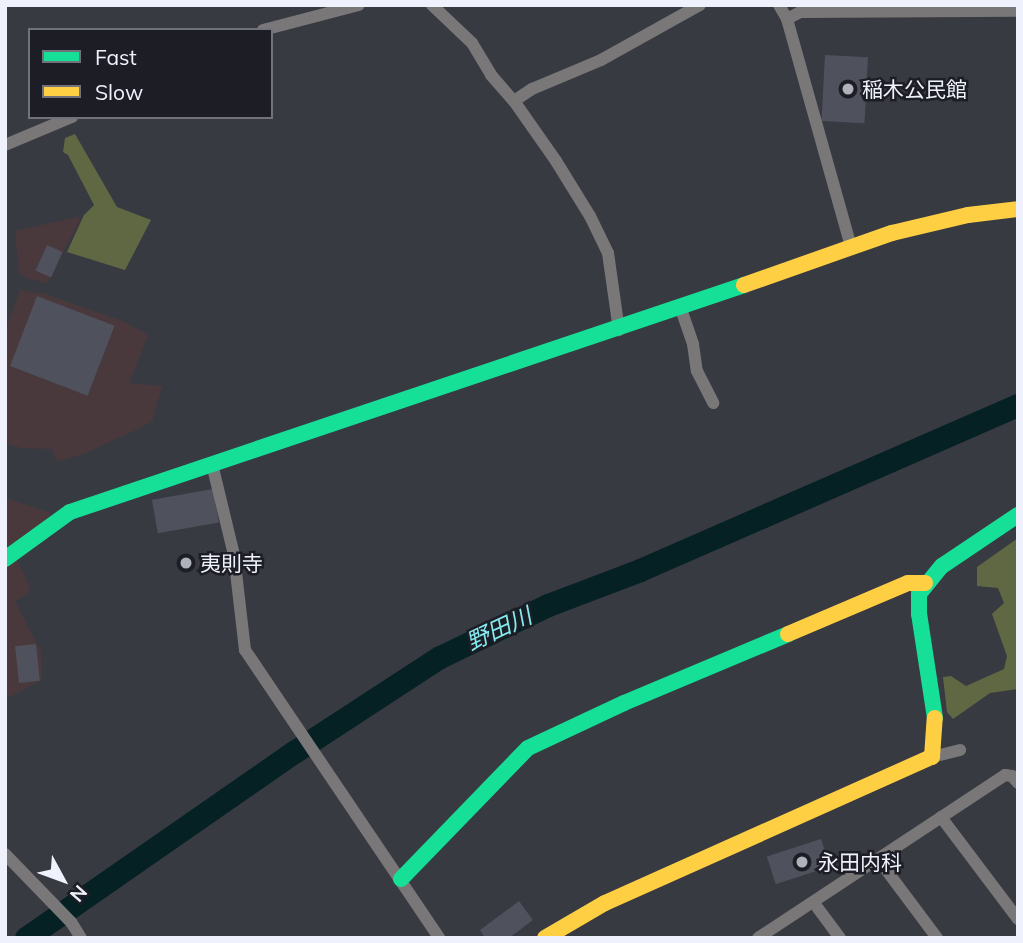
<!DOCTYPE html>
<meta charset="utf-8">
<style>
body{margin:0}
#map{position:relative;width:1023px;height:943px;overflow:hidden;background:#383a42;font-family:Mulish,"Noto Sans JP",sans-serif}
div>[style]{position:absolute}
.commercial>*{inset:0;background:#4a393c}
.forest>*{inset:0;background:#606843}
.river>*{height:23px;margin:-11.5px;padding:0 11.5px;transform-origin:11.5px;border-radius:11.5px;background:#052124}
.building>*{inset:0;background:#4f515c;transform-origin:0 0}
.street>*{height:12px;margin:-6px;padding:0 6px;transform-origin:6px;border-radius:6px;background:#797777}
.fast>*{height:16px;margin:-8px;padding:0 8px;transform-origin:8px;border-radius:8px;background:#16e098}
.slow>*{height:16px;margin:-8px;padding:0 8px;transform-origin:8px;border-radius:8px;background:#ffcf43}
.dots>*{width:19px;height:19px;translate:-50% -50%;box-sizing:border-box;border:4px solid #1d1e25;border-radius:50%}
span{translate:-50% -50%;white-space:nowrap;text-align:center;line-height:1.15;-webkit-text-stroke:5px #1d1e25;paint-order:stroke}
.poi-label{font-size:21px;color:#eff1fc}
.left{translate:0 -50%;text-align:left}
.water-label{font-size:23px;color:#84eaf0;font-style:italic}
.frame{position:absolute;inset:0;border:7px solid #eff1fc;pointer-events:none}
.legend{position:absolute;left:28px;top:28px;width:245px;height:91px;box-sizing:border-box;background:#1d1e25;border:2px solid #71727b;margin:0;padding:9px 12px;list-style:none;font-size:21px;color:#eff1fc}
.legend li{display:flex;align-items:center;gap:14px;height:35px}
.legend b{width:35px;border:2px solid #71727b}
.north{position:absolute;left:28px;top:845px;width:70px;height:70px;-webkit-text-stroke:5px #1d1e25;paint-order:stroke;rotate:131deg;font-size:19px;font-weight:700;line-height:28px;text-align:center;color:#eff1fc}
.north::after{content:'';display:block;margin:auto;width:24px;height:32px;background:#eff1fc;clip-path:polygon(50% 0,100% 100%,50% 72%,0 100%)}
</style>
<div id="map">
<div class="commercial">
<i style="clip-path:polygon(77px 217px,80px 220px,47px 283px,26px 278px,19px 273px,15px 231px)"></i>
<i style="clip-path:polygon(20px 290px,45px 294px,125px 322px,148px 335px,129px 383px,162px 386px,152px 422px,86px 453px,57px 462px,52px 449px,21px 448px,5px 443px,5px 332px)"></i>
<i style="clip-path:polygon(5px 498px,51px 513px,45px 524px,5px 552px)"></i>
<i style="clip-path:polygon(17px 560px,30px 586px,27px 595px,15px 601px,41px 652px,42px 680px,5px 699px,5px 564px)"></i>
</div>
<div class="forest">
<i style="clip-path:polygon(75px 134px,117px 207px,151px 220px,125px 270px,67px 252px,84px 215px,94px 205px,68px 155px,63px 152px,65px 138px)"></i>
<i style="clip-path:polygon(1018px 538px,1018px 689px,990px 693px,953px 719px,947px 712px,943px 677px,951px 676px,966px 686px,1004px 669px,1007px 656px,992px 614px,1004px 603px,998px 588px,977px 586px,977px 567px)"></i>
</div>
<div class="river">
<i style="left:26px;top:938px;width:326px;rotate:-34.8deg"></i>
<i style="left:294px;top:752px;width:174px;rotate:-33.1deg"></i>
<i style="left:440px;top:657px;width:120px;rotate:-25.7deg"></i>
<i style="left:548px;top:605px;width:98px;rotate:-20.8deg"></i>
<i style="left:640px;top:570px;width:412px;rotate:-23.6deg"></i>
</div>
<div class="building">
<i style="left:825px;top:55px;width:43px;height:66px;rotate:3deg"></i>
<i style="left:47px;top:245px;width:17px;height:28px;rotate:24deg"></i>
<i style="left:37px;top:296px;width:83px;height:75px;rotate:21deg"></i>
<i style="left:213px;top:489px;width:34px;height:62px;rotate:80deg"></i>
<i style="left:36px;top:644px;width:37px;height:21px;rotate:84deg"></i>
<i style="left:821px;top:839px;width:29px;height:57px;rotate:72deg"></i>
<i style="clip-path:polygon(519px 901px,533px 920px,509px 938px,485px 938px,480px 930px)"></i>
</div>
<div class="street">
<i style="left:432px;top:5px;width:55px;rotate:43.5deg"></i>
<i style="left:472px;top:43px;width:37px;rotate:59deg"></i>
<i style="left:491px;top:75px;width:35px;rotate:49deg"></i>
<i style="left:514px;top:101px;width:73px;rotate:55deg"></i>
<i style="left:556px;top:161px;width:65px;rotate:58.3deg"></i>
<i style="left:590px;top:216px;width:41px;rotate:64.1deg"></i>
<i style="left:608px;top:253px;width:78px;rotate:81.9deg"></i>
<i style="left:779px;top:5px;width:16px;rotate:60deg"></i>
<i style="left:787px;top:19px;width:237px;rotate:74.3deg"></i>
<i style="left:787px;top:19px;width:15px;rotate:-28deg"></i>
<i style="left:800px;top:12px;width:218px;rotate:-0.3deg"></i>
<i style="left:263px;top:30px;width:99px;rotate:-14.6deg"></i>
<i style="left:514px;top:101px;width:22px;rotate:-34deg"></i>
<i style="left:532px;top:89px;width:75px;rotate:-22.8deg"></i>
<i style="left:601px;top:60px;width:113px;rotate:-29.1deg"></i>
<i style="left:5px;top:145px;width:73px;rotate:-22.7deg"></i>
<i style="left:681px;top:309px;width:37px;rotate:71deg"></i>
<i style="left:693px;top:344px;width:27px;rotate:82deg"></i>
<i style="left:697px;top:371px;width:36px;rotate:63deg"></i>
<i style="left:212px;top:464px;width:94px;rotate:76.4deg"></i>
<i style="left:234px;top:555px;width:96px;rotate:83.4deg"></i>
<i style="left:245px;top:650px;width:347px;rotate:56deg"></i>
<i style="left:932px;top:757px;width:29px;rotate:-14deg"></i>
<i style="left:941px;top:817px;width:128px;rotate:53deg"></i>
<i style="left:5px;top:854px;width:95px;rotate:45.9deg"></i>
<i style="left:71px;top:922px;width:19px;rotate:58deg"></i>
<i style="left:878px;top:859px;width:99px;rotate:53.2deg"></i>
<i style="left:814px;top:903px;width:44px;rotate:53.4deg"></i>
<i style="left:758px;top:938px;width:296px;rotate:-33.4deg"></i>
<i style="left:1005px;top:775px;width:7px;rotate:8deg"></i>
<i style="left:1012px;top:776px;width:9px;rotate:49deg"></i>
</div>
<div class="fast">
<i style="left:5px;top:559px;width:80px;rotate:-35.9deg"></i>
<i style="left:70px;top:512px;width:711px;rotate:-18.61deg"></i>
<i style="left:935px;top:718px;width:105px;rotate:-98.7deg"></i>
<i style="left:919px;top:614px;width:20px;rotate:-90deg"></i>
<i style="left:919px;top:594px;width:36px;rotate:-51deg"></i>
<i style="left:942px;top:566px;width:92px;rotate:-33.9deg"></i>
<i style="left:401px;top:879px;width:182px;rotate:-45.9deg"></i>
<i style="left:528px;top:748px;width:106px;rotate:-25.1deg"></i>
<i style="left:624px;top:703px;width:178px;rotate:-22.8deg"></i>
</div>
<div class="slow">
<i style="left:744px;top:285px;width:157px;rotate:-19.4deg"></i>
<i style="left:892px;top:233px;width:78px;rotate:-13.3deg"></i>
<i style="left:968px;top:215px;width:50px;rotate:-6.8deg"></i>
<i style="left:788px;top:634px;width:130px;rotate:-23deg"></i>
<i style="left:908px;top:583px;width:17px"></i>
<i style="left:545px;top:938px;width:69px;rotate:-30.3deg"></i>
<i style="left:605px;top:903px;width:358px;rotate:-24.1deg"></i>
<i style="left:932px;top:757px;width:39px;rotate:-86deg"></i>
</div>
<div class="dots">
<i style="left:848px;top:89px;background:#afb1bb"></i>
<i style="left:186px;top:563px;background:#afb1bb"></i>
<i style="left:802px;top:862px;background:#afb1bb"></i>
</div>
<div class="poi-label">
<span class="left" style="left:862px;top:89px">稲木公民館</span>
<span class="left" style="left:200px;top:563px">夷則寺</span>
<span class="left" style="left:818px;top:862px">永田内科</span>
</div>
<div class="water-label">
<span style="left:499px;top:629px;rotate:-25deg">野田川</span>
</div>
<div class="frame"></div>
<ul class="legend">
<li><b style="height:9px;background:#16e098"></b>Fast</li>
<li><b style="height:9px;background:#ffcf43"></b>Slow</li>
</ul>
<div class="north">N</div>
</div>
